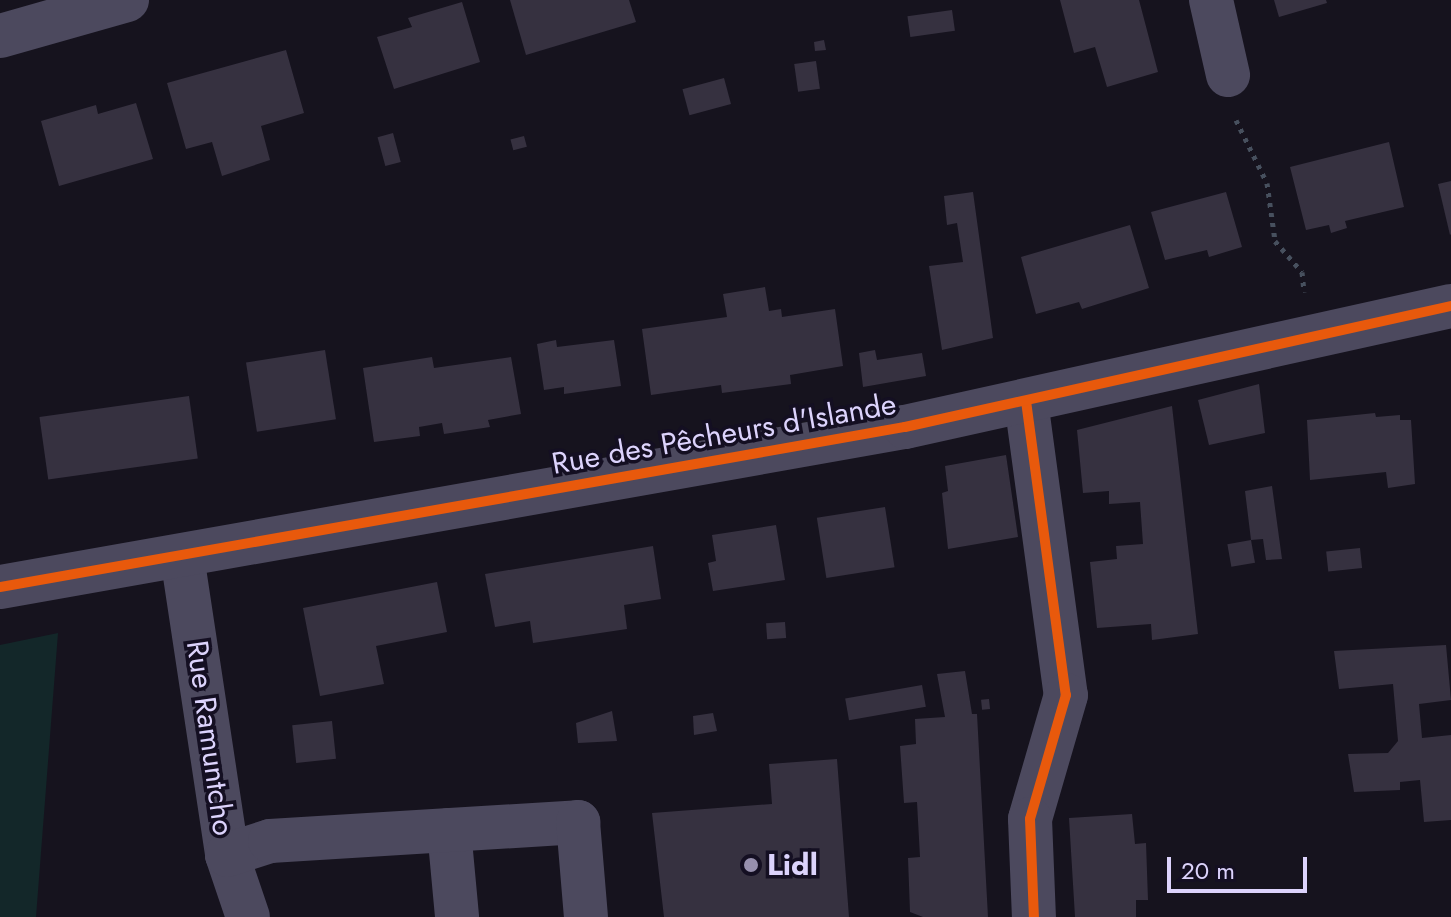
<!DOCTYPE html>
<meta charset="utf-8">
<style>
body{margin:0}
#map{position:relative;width:1451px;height:917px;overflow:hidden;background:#16131e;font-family:Jost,sans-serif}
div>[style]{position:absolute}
.green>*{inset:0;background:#132729}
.building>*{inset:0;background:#363140;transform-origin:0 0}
.path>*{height:5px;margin-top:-2.5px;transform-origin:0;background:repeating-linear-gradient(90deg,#47505e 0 4px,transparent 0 10px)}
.minor>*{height:44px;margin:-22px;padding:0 22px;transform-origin:22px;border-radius:22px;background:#4c495e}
.cycleway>*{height:10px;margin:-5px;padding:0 5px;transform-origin:5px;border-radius:5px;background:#e8590c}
.dots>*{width:22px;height:22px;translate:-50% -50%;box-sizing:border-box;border:4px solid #140f22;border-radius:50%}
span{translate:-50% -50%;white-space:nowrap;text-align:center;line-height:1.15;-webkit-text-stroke:7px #140f22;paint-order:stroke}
.street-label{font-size:30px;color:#dcd3fc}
.poi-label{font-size:30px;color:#dcd3fc;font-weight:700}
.left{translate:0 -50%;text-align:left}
.scale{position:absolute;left:1167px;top:857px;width:140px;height:36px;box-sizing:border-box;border:4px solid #dcd3fc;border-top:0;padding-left:10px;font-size:24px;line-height:28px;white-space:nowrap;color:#dcd3fc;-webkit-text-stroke:6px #140f22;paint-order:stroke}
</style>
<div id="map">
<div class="green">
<i style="clip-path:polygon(58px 633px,36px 917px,0 917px,0 645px)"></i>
</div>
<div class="building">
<i style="clip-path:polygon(510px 0,629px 0,636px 22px,526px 55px)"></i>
<i style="clip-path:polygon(1060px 0,1139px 0,1158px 72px,1107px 87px,1095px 47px,1074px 53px)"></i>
<i style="clip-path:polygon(1274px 0,1326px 0,1327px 3px,1279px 17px)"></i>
<i style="clip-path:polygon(462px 2px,480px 62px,394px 89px,377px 37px,412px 27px,408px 18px)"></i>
<i style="left:952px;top:10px;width:21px;height:45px;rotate:82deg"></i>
<i style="clip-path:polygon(824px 40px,826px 50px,815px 51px,814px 42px)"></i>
<i style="clip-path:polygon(286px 50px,304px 113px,261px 126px,270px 160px,222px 176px,212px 142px,186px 149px,167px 83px)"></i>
<i style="left:816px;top:61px;width:28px;height:22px;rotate:82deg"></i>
<i style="left:724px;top:78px;width:27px;height:43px;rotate:75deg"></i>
<i style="clip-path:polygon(136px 103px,153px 159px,59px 186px,41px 121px,96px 105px,98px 114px)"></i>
<i style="left:393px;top:133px;width:30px;height:16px;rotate:75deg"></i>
<i style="left:524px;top:136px;width:11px;height:14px;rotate:75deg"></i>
<i style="clip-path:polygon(1389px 142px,1404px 207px,1345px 221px,1347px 228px,1331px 233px,1329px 225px,1306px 230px,1290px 167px)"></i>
<i style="clip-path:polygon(1451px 181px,1451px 234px,1450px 235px,1438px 184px)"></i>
<i style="clip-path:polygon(973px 192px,993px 338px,942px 350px,929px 266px,963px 262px,957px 223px,947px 225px,944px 196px)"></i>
<i style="clip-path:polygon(1226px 192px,1242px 247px,1209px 257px,1207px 250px,1165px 260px,1151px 212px)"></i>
<i style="clip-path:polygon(1130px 225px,1149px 288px,1082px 309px,1079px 302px,1036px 314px,1021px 257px)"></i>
<i style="clip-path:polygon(765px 287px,769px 311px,781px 309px,782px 317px,835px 309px,843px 366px,790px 375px,791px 384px,722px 393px,721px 385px,651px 395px,642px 329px,727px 317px,723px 294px)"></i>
<i style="clip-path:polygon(556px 340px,557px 347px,614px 340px,621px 386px,564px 394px,564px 387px,544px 390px,537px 344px)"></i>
<i style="left:325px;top:350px;width:70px;height:80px;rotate:81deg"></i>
<i style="clip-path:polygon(875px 350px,877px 360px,922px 353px,926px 376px,863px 387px,859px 353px)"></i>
<i style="clip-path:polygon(432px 357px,434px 368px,511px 357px,521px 414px,488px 420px,490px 427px,444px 434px,442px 423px,419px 427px,420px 436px,374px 442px,363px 368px)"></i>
<i style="clip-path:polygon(1259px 384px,1265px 433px,1209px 445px,1198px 400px)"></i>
<i style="left:189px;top:396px;width:63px;height:151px;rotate:82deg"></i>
<i style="clip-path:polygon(1172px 406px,1198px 634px,1152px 640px,1151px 624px,1097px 628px,1090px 562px,1117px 559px,1116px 546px,1143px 544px,1140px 502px,1109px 504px,1109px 491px,1083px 493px,1077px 430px)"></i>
<i style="clip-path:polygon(1375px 413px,1376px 417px,1400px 415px,1400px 420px,1411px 420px,1415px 484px,1388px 488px,1386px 472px,1310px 480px,1307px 420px)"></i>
<i style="clip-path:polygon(1006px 455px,1018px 537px,948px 549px,942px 493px,948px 491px,945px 466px)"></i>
<i style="clip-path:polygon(1272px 486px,1282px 559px,1266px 560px,1263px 539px,1251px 540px,1245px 491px)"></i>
<i style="left:885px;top:507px;width:61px;height:69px;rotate:81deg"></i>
<i style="clip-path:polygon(776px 525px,785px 580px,713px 591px,708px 563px,716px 561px,712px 535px)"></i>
<i style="left:1251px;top:540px;width:23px;height:24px;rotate:80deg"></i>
<i style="clip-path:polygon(653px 546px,661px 599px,624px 605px,627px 629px,533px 643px,530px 621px,495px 627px,485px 574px)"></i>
<i style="left:1360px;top:548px;width:20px;height:34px;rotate:84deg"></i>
<i style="clip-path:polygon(437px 582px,447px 632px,376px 646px,384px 684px,320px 696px,303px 608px)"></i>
<i style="left:785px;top:622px;width:16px;height:19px;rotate:86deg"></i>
<i style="clip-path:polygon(1446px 645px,1451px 700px,1419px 704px,1422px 738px,1451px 735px,1451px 820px,1424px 822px,1420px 780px,1400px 782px,1400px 790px,1354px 792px,1348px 754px,1388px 753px,1398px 741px,1393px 684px,1339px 689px,1334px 651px)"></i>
<i style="clip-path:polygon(965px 671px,972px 714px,977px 714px,988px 917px,923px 917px,910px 912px,908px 858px,920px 857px,917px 802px,904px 803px,900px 746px,916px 744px,915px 719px,945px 717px,937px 674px)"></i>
<i style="left:922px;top:685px;width:22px;height:78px;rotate:80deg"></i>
<i style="left:989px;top:699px;width:10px;height:8px;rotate:84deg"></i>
<i style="clip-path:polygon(612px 711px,617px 741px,578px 743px,576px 723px)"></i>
<i style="clip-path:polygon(713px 713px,717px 731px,694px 735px,693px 716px)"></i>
<i style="left:332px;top:721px;width:38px;height:40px;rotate:84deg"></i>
<i style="clip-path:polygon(837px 759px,849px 917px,664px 917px,652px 813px,772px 804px,769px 764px)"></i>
<i style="clip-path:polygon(1132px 814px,1135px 844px,1146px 843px,1148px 900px,1136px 900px,1136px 917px,1075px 917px,1069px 818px)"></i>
</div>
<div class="path">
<i style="left:1236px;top:120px;width:70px;rotate:63.8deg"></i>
<i style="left:1267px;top:183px;width:59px;rotate:82.1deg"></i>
<i style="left:1275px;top:241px;width:41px;rotate:48.9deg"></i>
<i style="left:1302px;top:272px;width:20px;rotate:84deg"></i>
</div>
<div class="minor">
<i style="left:1211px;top:0;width:77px;rotate:77.2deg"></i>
<i style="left:0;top:36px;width:132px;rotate:-15.8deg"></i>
<i style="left:1026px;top:401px;width:297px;rotate:82.3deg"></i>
<i style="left:1066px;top:695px;width:129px;rotate:106.2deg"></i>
<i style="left:1030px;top:819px;width:98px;rotate:87.7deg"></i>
<i style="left:182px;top:556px;width:302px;rotate:81.4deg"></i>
<i style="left:227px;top:855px;width:65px;rotate:71.3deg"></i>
<i style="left:0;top:587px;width:919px;rotate:-10.03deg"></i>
<i style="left:905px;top:427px;width:559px;rotate:-12.5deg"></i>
<i style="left:449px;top:830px;width:87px;rotate:84.7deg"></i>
<i style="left:227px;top:855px;width:45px;rotate:-18deg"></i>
<i style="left:270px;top:841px;width:309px;rotate:-3.5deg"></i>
<i style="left:578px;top:822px;width:95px;rotate:85.2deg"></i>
</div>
<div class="cycleway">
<i style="left:1026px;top:401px;width:297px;rotate:82.3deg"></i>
<i style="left:1066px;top:695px;width:129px;rotate:106.2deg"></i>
<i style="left:1030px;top:819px;width:98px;rotate:87.7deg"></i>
<i style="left:0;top:587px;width:919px;rotate:-10.03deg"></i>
<i style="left:905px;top:427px;width:559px;rotate:-12.5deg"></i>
</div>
<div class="dots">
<i style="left:751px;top:865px;background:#9790ae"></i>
</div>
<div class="street-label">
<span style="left:724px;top:434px;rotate:-10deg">Rue des Pêcheurs d'Islande</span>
<span style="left:210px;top:738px;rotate:82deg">Rue Ramuntcho</span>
</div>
<div class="poi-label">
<span class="left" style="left:767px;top:865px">Lidl</span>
</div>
<div class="scale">20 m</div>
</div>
